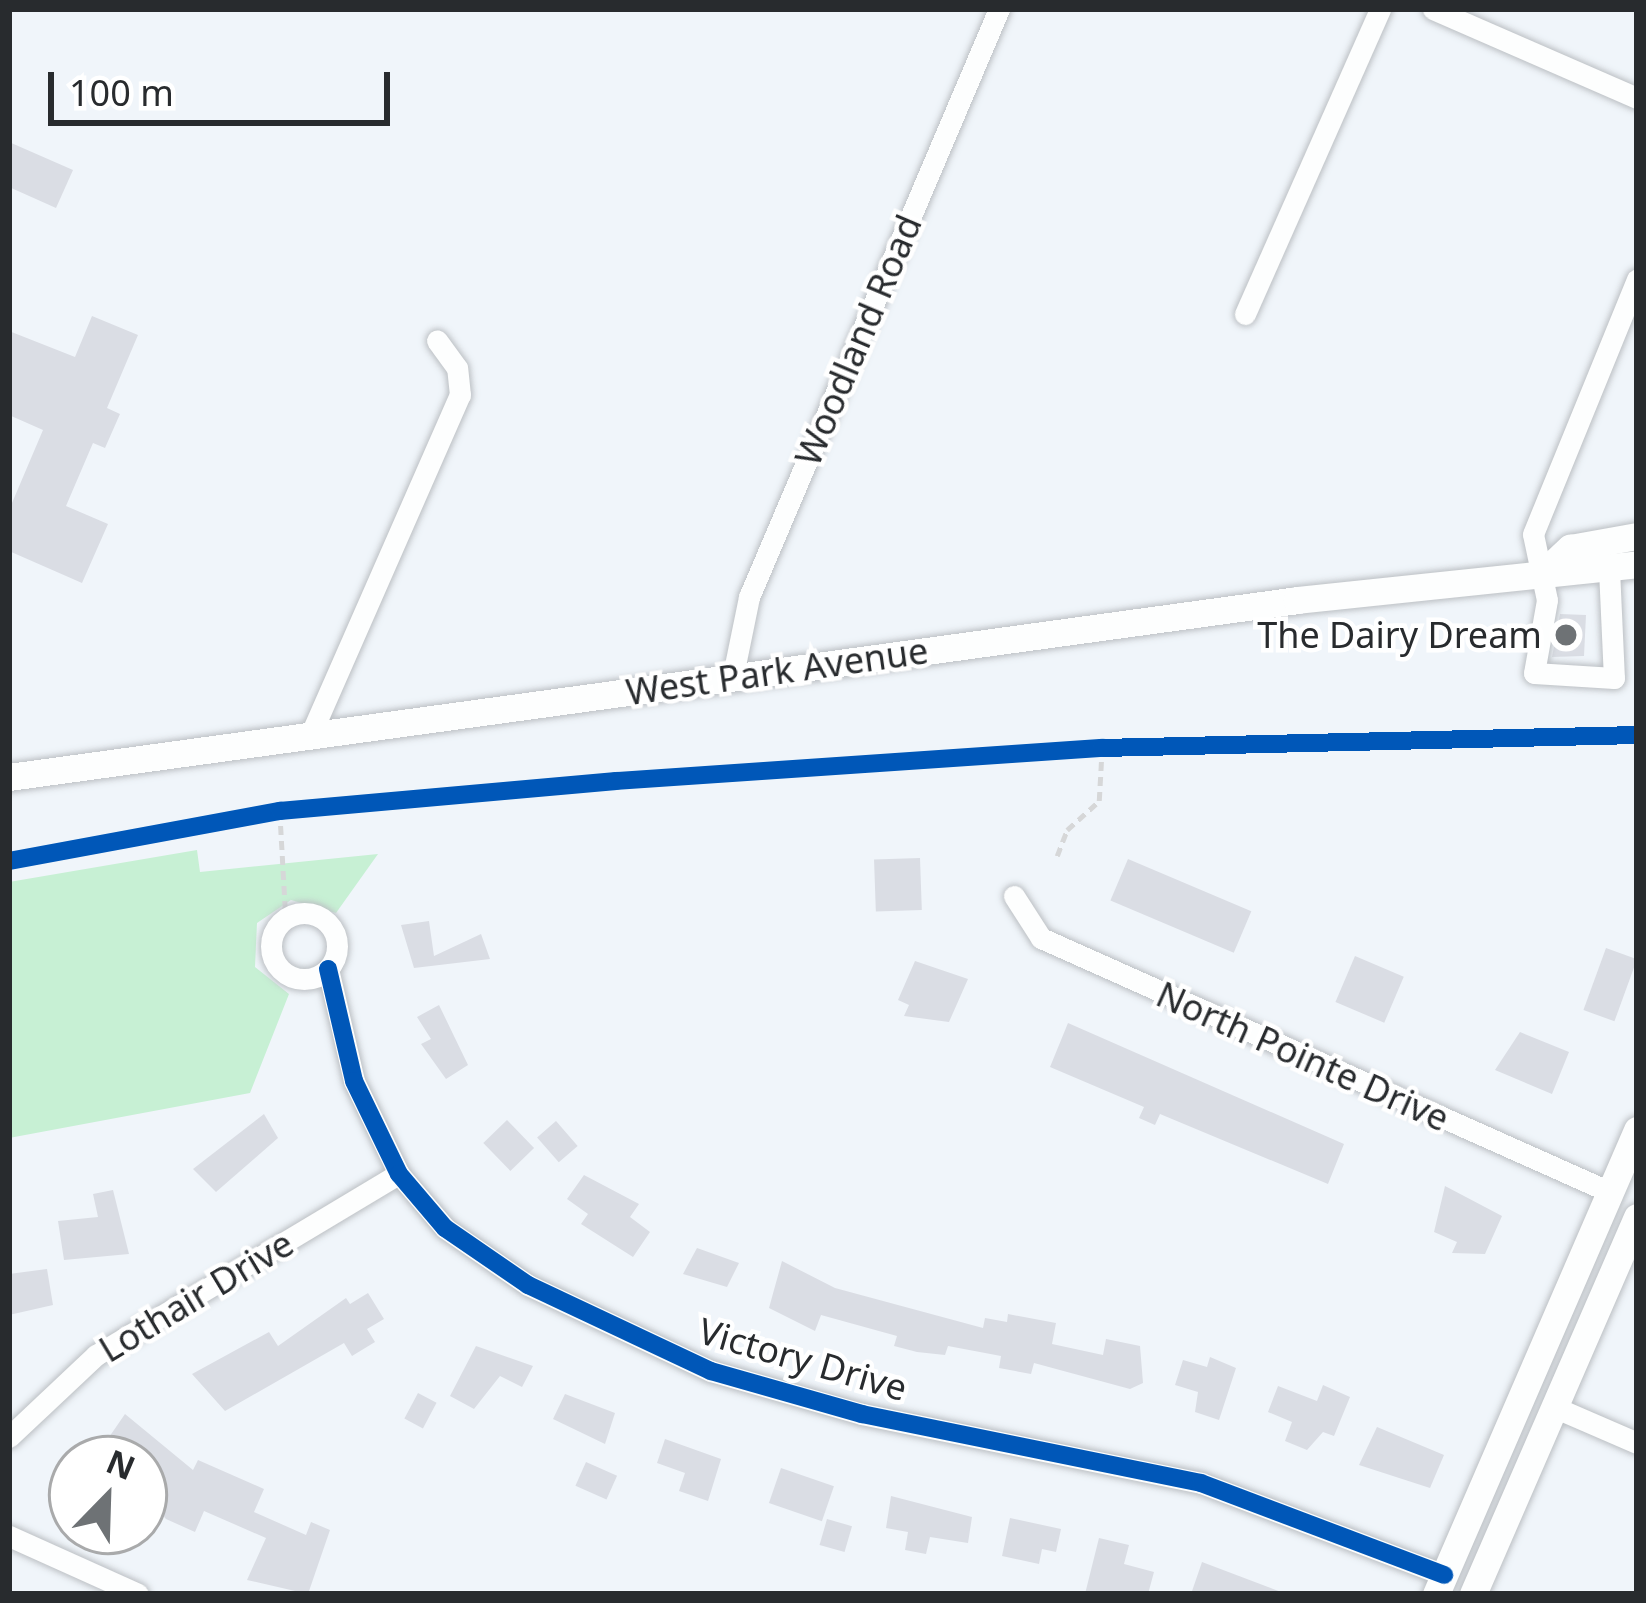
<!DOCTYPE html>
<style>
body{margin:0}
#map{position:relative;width:1646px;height:1603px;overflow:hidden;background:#f0f5fa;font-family:"Noto Sans",sans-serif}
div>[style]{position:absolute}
.green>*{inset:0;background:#c7f0d4}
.building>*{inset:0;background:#dadde4;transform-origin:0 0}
.path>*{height:4.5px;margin-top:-2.25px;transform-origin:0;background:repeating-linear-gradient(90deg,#d6d7d8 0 9px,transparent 0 15px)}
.roads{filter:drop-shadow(0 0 3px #bcc0c4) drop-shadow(0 0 3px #bcc0c4)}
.minor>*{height:21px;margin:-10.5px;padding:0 10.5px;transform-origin:10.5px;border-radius:10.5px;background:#fdfefe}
.minor>.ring{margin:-10.5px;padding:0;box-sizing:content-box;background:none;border:21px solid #fdfefe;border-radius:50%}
.major>*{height:27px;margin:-13.5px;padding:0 13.5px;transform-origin:13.5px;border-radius:13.5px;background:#fdfefe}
.cycleway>*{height:18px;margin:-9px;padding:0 9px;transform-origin:9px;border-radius:9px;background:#0057b8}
.dots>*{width:33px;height:33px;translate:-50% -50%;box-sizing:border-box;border:6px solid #fff;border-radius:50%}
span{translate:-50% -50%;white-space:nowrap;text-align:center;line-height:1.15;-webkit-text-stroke:9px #fff;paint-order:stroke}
.street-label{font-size:36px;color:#282b2e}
.poi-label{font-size:36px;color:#282b2e}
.right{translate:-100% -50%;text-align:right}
.frame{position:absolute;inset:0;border:12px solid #282b2e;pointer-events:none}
.north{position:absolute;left:48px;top:1435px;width:120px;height:120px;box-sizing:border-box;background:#fff;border:3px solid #a9aaab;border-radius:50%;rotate:23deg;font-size:33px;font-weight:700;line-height:48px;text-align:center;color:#282b2e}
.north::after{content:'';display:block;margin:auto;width:42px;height:54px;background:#6e7275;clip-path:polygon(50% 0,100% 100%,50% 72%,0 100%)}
.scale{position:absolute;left:48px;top:72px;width:342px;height:54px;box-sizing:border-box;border:6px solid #282b2e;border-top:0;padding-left:15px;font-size:36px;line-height:42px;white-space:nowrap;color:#282b2e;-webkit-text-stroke:9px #fff;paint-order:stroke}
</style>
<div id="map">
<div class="green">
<i style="clip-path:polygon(197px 850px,200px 872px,378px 854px,336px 913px,291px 900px,257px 923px,255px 967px,289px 994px,250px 1093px,9px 1138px,9px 882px)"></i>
</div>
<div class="building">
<i style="clip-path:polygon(9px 142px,73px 170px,56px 208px,9px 187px)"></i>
<i style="clip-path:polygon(92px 316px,138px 335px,107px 408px,120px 414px,105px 448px,93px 443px,66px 506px,108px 524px,82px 583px,9px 551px,9px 510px,43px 430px,9px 415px,9px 331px,75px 357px)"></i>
<i style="clip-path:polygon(1560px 614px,1586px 615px,1584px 656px,1552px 657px)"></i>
<i style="left:920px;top:858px;width:52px;height:46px;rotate:88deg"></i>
<i style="left:1128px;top:859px;width:134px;height:45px;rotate:23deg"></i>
<i style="clip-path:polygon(429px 921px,434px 956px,481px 934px,490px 959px,414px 968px,401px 925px)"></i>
<i style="left:1606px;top:948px;width:33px;height:66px;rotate:20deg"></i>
<i style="left:1355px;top:956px;width:53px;height:50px;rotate:23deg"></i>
<i style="clip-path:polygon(915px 961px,968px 979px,949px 1022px,904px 1016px,909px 1005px,898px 1000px)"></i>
<i style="clip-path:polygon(439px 1005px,468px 1065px,446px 1079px,421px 1044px,431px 1039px,417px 1017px)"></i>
<i style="clip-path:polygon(1068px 1023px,1344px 1144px,1328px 1184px,1160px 1114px,1155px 1125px,1139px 1118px,1144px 1107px,1050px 1067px)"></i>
<i style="clip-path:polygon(1520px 1032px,1569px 1052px,1552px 1094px,1495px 1070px)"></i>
<i style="clip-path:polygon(264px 1114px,278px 1138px,216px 1192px,193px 1169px)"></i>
<i style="left:507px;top:1120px;width:39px;height:33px;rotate:46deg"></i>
<i style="left:556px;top:1121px;width:33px;height:25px;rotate:49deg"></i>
<i style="clip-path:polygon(584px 1175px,639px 1204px,630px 1217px,650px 1232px,633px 1257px,581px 1224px,588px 1214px,567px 1199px)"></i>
<i style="clip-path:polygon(1445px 1186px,1502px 1216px,1485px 1254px,1452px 1253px,1457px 1242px,1434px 1232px)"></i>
<i style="clip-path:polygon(113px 1190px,129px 1254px,64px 1260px,58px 1221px,98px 1217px,93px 1194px)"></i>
<i style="clip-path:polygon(697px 1248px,739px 1263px,727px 1287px,683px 1274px)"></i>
<i style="clip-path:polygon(782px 1261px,835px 1288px,983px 1328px,985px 1318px,1007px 1322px,1008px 1314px,1056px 1323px,1052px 1344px,1103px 1355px,1106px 1339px,1140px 1346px,1143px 1383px,1130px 1389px,1034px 1363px,1031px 1374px,999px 1368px,1001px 1356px,948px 1346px,945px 1355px,917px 1352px,894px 1346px,897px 1336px,821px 1315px,815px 1331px,769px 1308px)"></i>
<i style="clip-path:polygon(47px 1269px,53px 1305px,9px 1315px,9px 1274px)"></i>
<i style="clip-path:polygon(368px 1293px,384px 1319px,367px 1329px,375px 1342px,352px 1356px,344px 1343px,225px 1411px,192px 1374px,269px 1332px,278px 1346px,346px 1298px,350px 1304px)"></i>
<i style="clip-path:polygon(476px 1346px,533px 1366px,522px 1387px,500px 1376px,474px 1409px,450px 1396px)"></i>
<i style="clip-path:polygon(1210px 1357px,1236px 1368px,1219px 1420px,1195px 1412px,1198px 1392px,1175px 1385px,1183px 1360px,1207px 1367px)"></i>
<i style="clip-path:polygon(1323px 1385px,1350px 1397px,1334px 1436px,1323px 1432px,1307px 1450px,1285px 1441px,1292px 1422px,1268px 1412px,1278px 1386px,1317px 1401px)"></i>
<i style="left:418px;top:1393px;width:21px;height:29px;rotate:28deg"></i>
<i style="clip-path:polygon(565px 1394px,615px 1413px,605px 1444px,553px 1419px)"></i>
<i style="clip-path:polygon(125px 1414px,193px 1470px,198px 1460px,264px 1489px,254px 1512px,306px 1535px,311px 1522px,330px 1530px,308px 1594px,247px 1580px,266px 1538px,204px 1511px,195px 1532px,166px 1519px,144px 1495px,144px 1459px,94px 1459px)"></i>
<i style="clip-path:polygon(1377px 1427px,1444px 1455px,1430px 1488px,1359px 1465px)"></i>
<i style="clip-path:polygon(665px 1439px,721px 1459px,708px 1501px,679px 1491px,685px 1473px,657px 1463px)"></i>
<i style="left:586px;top:1462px;width:34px;height:26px;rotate:24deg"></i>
<i style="left:781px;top:1468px;width:56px;height:37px;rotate:19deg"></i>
<i style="clip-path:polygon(891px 1496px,972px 1517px,968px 1543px,930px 1537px,926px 1554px,905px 1550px,908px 1532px,886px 1528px)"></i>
<i style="clip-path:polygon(1010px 1518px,1061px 1529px,1056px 1552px,1042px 1549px,1039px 1564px,1002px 1556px)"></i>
<i style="left:827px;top:1519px;width:26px;height:27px;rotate:16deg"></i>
<i style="clip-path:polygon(1099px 1538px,1129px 1545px,1124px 1564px,1154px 1572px,1148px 1594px,1085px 1594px)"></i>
<i style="clip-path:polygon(1202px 1562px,1281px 1592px,1281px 1594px,1191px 1594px)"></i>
</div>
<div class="path">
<i style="left:280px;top:811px;width:107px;rotate:86.8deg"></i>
<i style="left:1057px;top:856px;width:28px;rotate:-69deg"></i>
<i style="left:1067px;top:830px;width:43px;rotate:-42.2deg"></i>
<i style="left:1099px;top:801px;width:53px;rotate:-86.8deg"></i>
</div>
<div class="roads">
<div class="minor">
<i style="left:1433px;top:9px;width:223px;rotate:23.6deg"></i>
<i style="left:1245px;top:314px;width:334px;rotate:-66.1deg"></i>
<i style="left:1609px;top:569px;width:109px;rotate:87.4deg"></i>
<i style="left:1614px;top:678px;width:80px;rotate:-176.4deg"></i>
<i style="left:1534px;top:673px;width:74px;rotate:-79.9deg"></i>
<i style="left:1547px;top:600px;width:67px;rotate:-102deg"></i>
<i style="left:1533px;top:534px;width:275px;rotate:-67.8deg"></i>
<i style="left:733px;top:675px;width:80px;rotate:-78.4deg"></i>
<i style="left:749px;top:597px;width:639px;rotate:-66.97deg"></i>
<i style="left:310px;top:736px;width:373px;rotate:-66.3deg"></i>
<i style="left:460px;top:395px;width:27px;rotate:-96deg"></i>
<i style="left:457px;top:368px;width:34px;rotate:-126deg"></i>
<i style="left:1014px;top:896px;width:50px;rotate:57.3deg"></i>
<i style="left:1041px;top:938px;width:623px;rotate:24.06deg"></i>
<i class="ring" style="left:271px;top:913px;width:45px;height:45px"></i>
<i style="left:328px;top:969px;width:115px;rotate:76.9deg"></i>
<i style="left:354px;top:1081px;width:103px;rotate:64.2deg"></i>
<i style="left:399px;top:1174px;width:71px;rotate:49.6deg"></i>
<i style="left:445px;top:1228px;width:101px;rotate:34.5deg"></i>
<i style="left:528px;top:1285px;width:202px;rotate:25.2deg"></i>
<i style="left:711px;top:1371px;width:157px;rotate:15.9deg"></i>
<i style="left:862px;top:1414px;width:346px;rotate:11.5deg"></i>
<i style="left:1201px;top:1483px;width:260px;rotate:20.7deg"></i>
<i style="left:1554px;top:1407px;width:90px;rotate:23.4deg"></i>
<i style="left:9px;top:1437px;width:120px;rotate:-43.3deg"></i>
<i style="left:96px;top:1355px;width:353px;rotate:-30.9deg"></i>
<i style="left:9px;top:1536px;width:141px;rotate:24.2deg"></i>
</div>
<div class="major">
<i style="left:1546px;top:570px;width:33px;rotate:-43deg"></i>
<i style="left:1570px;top:548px;width:68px;rotate:-10.2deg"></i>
<i style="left:9px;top:777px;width:1300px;rotate:-7.82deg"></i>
<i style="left:1297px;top:600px;width:342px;rotate:-6deg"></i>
<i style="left:1436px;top:1594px;width:506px;rotate:-66.58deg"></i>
<i style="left:1473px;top:1594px;width:411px;rotate:-66.5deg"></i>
</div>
</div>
<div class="cycleway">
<i style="left:9px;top:861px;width:276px;rotate:-10.5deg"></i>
<i style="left:280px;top:811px;width:337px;rotate:-5.1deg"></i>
<i style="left:616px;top:781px;width:487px;rotate:-3.9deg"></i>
<i style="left:1102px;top:748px;width:535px;rotate:-1.39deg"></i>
<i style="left:328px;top:969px;width:115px;rotate:76.9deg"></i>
<i style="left:354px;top:1081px;width:103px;rotate:64.2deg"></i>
<i style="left:399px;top:1174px;width:71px;rotate:49.6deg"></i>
<i style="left:445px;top:1228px;width:101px;rotate:34.5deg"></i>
<i style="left:528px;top:1285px;width:202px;rotate:25.2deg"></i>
<i style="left:711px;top:1371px;width:157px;rotate:15.9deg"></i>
<i style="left:862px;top:1414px;width:346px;rotate:11.5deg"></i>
<i style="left:1201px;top:1483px;width:260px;rotate:20.7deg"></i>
</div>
<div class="dots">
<i style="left:1566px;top:635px;background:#6e7275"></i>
</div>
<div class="street-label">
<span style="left:858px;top:340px;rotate:-67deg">Woodland Road</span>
<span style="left:777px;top:671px;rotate:-8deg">West Park Avenue</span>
<span style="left:1303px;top:1056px;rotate:24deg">North Pointe Drive</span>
<span style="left:196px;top:1296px;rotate:-31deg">Lothair Drive</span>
<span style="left:803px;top:1359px;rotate:16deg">Victory Drive</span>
</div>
<div class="poi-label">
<span class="right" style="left:1542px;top:635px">The Dairy Dream</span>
</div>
<div class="frame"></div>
<div class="north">N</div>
<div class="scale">100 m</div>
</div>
